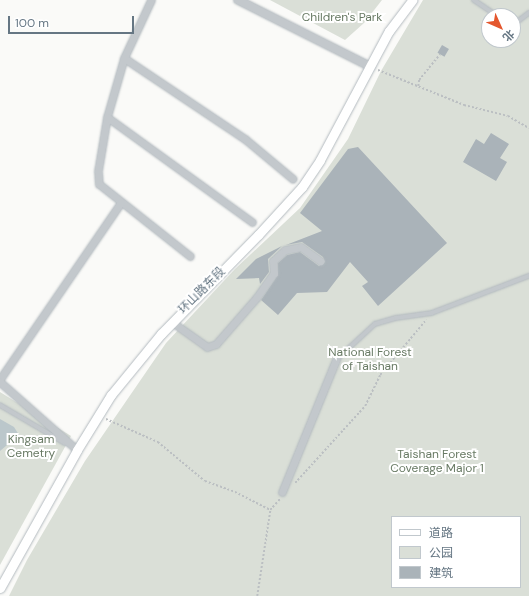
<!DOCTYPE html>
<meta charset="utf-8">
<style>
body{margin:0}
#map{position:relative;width:529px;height:596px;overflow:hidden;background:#fafaf8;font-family:"DM Sans","Noto Sans SC",sans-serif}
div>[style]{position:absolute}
.green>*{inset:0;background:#dadfd7}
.water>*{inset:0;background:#bbc7cb}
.building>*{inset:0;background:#aab3b9;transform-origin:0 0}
.path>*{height:1.5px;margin-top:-0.75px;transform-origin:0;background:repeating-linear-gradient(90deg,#bbbfc2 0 2px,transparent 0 4px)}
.roads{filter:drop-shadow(0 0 1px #b3babf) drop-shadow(0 0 1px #b3babf)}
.service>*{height:3.5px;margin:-1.75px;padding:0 1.75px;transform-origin:1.75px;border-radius:1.75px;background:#c3c8cc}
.minor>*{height:7px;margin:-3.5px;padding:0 3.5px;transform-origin:3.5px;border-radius:3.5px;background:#c3c8cc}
.tertiary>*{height:8px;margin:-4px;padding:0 4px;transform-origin:4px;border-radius:4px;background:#c3c8cc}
.secondary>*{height:9px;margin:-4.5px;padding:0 4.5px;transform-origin:4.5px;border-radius:4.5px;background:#fff}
span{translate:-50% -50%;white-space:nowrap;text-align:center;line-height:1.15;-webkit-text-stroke:4px #fff;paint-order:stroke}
.park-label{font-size:12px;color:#687a64}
.street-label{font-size:12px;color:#657683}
.legend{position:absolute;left:391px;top:516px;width:130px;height:72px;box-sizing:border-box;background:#fff;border:1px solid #c1c8cd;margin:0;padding:5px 7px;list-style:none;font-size:12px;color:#657683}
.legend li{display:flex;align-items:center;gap:8px;height:20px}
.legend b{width:20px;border:1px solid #c1c8cd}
.north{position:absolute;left:481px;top:8px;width:40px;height:40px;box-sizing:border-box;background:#fff;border:1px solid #c1c8cd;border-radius:50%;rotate:135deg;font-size:11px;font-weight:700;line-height:16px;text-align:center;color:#657683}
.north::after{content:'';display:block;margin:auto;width:14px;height:18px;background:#e4572e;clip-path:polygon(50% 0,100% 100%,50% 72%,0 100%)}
.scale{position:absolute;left:8px;top:16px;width:126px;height:18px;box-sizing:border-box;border:2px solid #657683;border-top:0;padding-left:5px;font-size:12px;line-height:14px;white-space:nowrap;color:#657683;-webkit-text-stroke:3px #fff;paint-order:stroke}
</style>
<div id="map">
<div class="green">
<i style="clip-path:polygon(270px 0,382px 0,364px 23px,345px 40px)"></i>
<i style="clip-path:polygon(evenodd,423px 0,529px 0,529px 596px,9px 596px,27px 560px,85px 461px,166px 343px,235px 269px,300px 208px,348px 139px,381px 71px,423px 0,489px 16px,513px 16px,513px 40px,489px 40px,489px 16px,423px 0,392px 517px,520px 517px,520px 587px,392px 587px,392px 517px)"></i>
<i style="clip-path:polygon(0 392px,71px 436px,0 565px)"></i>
</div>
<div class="water">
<i style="clip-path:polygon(0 419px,14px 427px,19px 435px,0 451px)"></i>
</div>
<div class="building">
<i style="left:442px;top:45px;width:8px;height:9px;rotate:30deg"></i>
<i style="clip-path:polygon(491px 133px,509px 144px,500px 158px,507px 162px,496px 181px,463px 162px,476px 139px,484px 144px)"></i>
<i style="clip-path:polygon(358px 147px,447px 243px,378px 306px,362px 286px,368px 282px,350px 262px,327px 292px,297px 293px,278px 315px,261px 300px,278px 275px,278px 263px,287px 255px,300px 252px,319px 266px,325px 262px,323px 257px,302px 242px,286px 245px,322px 231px,300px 213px,348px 149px)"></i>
<i style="clip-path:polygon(282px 246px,268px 259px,269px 272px,260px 284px,259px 278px,236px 279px,256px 259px)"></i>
</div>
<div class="path">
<i style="left:378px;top:70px;width:93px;rotate:22.1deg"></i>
<i style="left:464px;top:105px;width:45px;rotate:14deg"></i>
<i style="left:508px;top:116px;width:24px;rotate:30deg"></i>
<i style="left:418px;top:86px;width:6px;rotate:-81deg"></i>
<i style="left:419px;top:80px;width:33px;rotate:-51deg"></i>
<i style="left:106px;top:419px;width:57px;rotate:23.9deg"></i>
<i style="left:158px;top:442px;width:61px;rotate:39.7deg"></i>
<i style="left:205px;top:481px;width:32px;rotate:20deg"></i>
<i style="left:235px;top:492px;width:39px;rotate:27deg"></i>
<i style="left:270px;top:510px;width:15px;rotate:-48deg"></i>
<i style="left:295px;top:483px;width:104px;rotate:-47.7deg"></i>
<i style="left:365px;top:406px;width:34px;rotate:-64deg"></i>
<i style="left:380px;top:375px;width:72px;rotate:-50.1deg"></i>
<i style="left:257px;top:596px;width:86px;rotate:-81.3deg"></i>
</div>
<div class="roads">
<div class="service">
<i style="left:474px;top:0;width:29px;rotate:34deg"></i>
<i style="left:513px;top:25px;width:20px;rotate:-37deg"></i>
<i style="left:336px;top:360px;width:53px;rotate:-42.7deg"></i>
<i style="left:375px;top:324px;width:22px;rotate:-16deg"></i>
<i style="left:396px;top:318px;width:36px;rotate:-8deg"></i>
<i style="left:432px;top:313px;width:104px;rotate:-20.9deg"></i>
<i style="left:0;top:405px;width:75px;rotate:30.3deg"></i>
</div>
<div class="minor">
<i style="left:151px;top:0;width:64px;rotate:115deg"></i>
<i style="left:124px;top:58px;width:61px;rotate:106.1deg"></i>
<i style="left:107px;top:117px;width:55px;rotate:99.5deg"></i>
<i style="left:98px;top:171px;width:13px;rotate:86deg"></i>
<i style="left:99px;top:184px;width:116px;rotate:38.4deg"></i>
<i style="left:124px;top:58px;width:146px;rotate:33.8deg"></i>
<i style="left:245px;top:139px;width:62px;rotate:39.8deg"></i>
<i style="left:107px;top:117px;width:179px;rotate:35.9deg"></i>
<i style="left:172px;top:322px;width:43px;rotate:35.5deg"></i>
<i style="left:207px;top:347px;width:9px;rotate:-18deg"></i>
<i style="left:216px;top:344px;width:62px;rotate:-48.9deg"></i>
<i style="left:257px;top:297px;width:29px;rotate:-55deg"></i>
<i style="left:274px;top:273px;width:12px;rotate:-95deg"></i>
<i style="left:273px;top:261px;width:16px;rotate:-43deg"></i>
<i style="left:285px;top:250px;width:16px;rotate:-11deg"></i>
<i style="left:301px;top:247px;width:24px;rotate:36deg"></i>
<i style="left:0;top:379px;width:214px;rotate:-55.6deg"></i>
<i style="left:0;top:382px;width:103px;rotate:41.4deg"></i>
<i style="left:282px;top:492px;width:143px;rotate:-67.8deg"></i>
</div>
<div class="tertiary">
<i style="left:238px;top:0;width:149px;rotate:26.7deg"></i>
</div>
<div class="secondary">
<i style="left:0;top:588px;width:158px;rotate:-60.8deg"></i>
<i style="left:77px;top:450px;width:65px;rotate:-58.3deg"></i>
<i style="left:111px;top:395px;width:79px;rotate:-50.7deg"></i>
<i style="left:161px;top:334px;width:139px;rotate:-45.6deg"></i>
<i style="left:258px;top:235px;width:65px;rotate:-47.5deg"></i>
<i style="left:302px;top:187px;width:32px;rotate:-56deg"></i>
<i style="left:320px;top:160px;width:146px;rotate:-61.9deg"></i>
<i style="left:389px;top:31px;width:39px;rotate:-53deg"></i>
</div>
</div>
<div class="park-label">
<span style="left:342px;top:18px">Children's Park</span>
<span style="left:370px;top:360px">National Forest<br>of Taishan</span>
<span style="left:31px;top:447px">Kingsam<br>Cemetry</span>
<span style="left:437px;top:462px">Taishan Forest<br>Coverage Major 1</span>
</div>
<div class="street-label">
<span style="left:202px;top:291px;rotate:-45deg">环山路东段</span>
</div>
<ul class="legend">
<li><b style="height:5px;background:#fff"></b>道路</li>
<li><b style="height:11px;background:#dadfd7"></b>公园</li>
<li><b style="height:11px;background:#aab3b9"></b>建筑</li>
</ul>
<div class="north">北</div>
<div class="scale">100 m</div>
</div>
